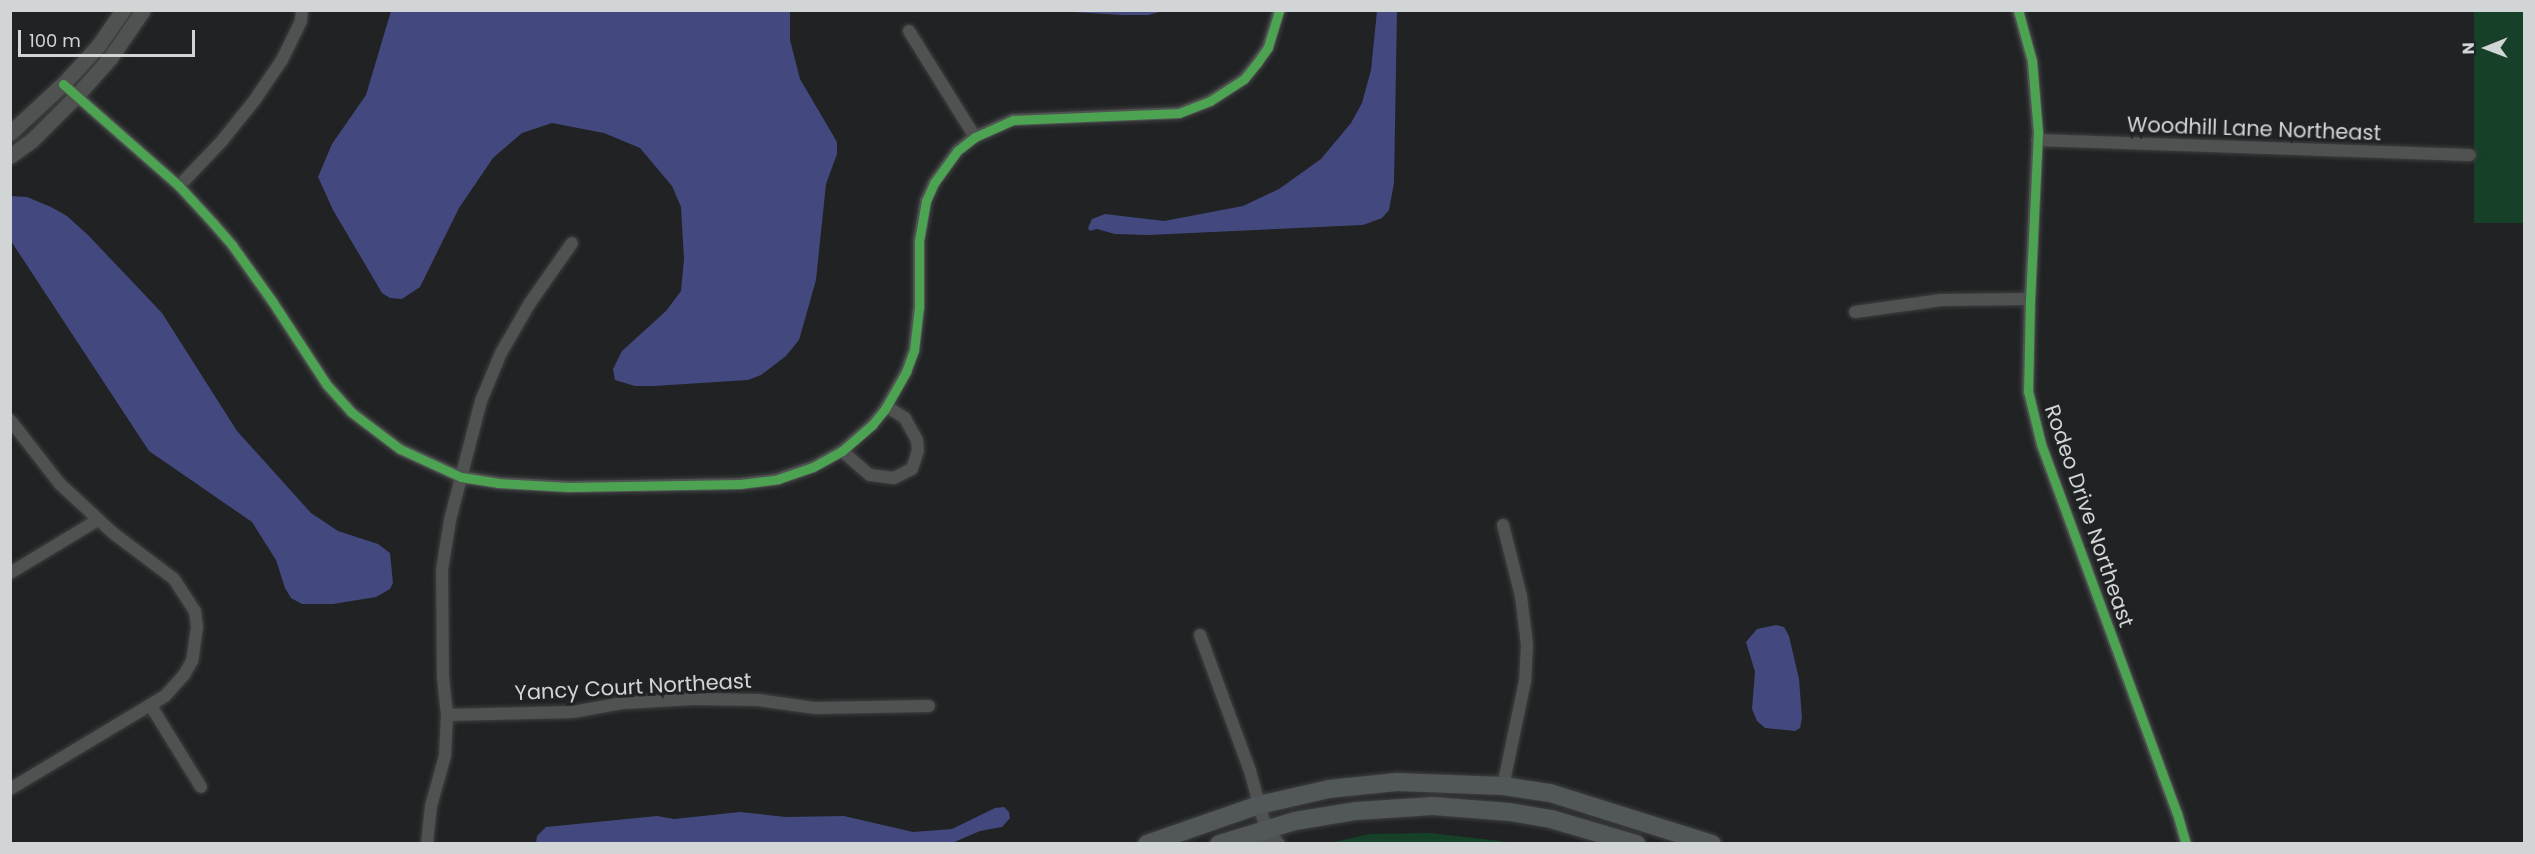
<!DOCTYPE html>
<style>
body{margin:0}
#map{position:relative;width:2535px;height:854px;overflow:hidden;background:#202223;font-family:Poppins,sans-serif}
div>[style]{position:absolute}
.green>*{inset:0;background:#164028;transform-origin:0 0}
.water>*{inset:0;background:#43497e}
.roads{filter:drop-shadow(0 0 2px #3e3f40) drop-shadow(0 0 2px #3e3f40)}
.minor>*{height:12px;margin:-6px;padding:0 6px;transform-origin:6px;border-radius:6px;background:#505252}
.tertiary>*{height:15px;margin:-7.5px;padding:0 7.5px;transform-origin:7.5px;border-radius:7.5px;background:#505252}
.secondary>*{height:18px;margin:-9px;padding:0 9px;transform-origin:9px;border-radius:9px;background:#52575a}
.cycleway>*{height:9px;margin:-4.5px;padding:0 4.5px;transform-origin:4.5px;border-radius:4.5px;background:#4ca352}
span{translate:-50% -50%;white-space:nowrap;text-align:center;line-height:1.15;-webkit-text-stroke:6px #1f2324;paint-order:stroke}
.street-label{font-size:21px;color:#d2d5d5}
.frame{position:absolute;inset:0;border:12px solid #d2d5d5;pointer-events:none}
.north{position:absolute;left:2457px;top:18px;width:60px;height:60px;-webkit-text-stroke:4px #1f2324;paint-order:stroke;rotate:269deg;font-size:16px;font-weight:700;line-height:24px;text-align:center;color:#d2d5d5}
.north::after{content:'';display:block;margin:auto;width:21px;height:27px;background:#d2d5d5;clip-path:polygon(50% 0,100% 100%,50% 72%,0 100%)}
.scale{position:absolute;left:18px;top:30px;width:177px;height:27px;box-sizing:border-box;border:3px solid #d2d5d5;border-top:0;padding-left:8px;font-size:18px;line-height:21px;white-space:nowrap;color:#d2d5d5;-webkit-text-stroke:4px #1f2324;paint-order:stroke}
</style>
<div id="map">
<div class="green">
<i style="left:2474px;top:11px;width:50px;height:212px"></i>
<i style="clip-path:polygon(1430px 833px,1518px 843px,1330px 843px,1369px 834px)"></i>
</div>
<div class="water">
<i style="clip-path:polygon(391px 11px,790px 11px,790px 40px,800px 79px,837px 142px,837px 154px,826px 184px,816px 280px,799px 340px,786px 356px,761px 375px,748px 380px,654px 386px,635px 386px,615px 380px,613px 369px,622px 351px,666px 311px,681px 291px,684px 259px,681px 207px,672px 186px,640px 148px,604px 133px,552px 123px,522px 133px,493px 158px,459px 208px,420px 287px,402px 299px,390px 298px,382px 293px,333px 210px,318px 177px,332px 144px,366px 95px)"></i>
<i style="clip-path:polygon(1056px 11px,1163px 10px,1163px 11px,1148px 15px,1123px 15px)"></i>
<i style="clip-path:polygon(1377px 11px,1397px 11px,1394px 183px,1389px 210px,1382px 218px,1363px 225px,1148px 235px,1115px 234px,1097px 229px,1090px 231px,1088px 228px,1092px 219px,1105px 214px,1164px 221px,1243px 206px,1279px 189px,1321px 159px,1351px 123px,1362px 103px,1371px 70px)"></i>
<i style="clip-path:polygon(11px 196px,27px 197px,51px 207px,67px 216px,88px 235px,162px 313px,237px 431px,311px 513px,338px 531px,378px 544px,390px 553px,393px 583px,390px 589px,376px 597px,333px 604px,302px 604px,291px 598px,285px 588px,276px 560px,252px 522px,149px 451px,11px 241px)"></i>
<i style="clip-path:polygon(1776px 625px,1784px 627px,1789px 636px,1799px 679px,1802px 718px,1800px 728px,1795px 731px,1765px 728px,1757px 721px,1752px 709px,1755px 672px,1746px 642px,1757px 629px)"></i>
<i style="clip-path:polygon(1004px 807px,1009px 812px,1010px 818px,1002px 827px,980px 831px,952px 843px,536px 843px,537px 836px,546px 827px,657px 816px,674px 819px,740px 812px,786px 817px,844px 816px,913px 832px,952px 829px,995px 808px)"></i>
</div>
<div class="roads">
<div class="minor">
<i style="left:2018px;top:10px;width:53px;rotate:74.6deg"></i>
<i style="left:2032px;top:61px;width:71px;rotate:85.2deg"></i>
<i style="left:2038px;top:132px;width:167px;rotate:92.7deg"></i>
<i style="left:2030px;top:299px;width:92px;rotate:91.2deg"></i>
<i style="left:2028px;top:391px;width:55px;rotate:76.2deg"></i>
<i style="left:2041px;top:444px;width:393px;rotate:69.8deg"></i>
<i style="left:2177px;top:813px;width:32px;rotate:74deg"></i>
<i style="left:909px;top:31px;width:125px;rotate:58.1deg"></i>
<i style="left:63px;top:84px;width:154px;rotate:41.3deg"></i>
<i style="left:179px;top:186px;width:50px;rotate:47.4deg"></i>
<i style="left:213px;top:223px;width:29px;rotate:49deg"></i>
<i style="left:232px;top:245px;width:69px;rotate:54.5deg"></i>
<i style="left:272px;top:301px;width:100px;rotate:56.8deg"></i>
<i style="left:327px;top:385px;width:36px;rotate:48deg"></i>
<i style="left:351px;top:412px;width:61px;rotate:37.1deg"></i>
<i style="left:400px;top:449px;width:67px;rotate:24.7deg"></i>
<i style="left:461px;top:477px;width:37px;rotate:9deg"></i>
<i style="left:498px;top:483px;width:71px;rotate:3.2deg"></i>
<i style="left:569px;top:487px;width:171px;rotate:-1deg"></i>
<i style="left:740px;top:484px;width:38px;rotate:-7deg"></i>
<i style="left:778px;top:479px;width:37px;rotate:-19deg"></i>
<i style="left:813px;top:467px;width:33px;rotate:-29deg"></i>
<i style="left:842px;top:451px;width:40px;rotate:-41deg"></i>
<i style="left:872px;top:425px;width:21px;rotate:-51deg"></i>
<i style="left:885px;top:409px;width:43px;rotate:-60.4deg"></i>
<i style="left:906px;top:372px;width:23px;rotate:-70deg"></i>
<i style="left:914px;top:350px;width:43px;rotate:-83.4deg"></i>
<i style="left:919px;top:307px;width:66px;rotate:-90deg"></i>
<i style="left:919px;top:241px;width:41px;rotate:-80.1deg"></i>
<i style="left:926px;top:201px;width:20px;rotate:-66deg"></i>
<i style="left:934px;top:183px;width:39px;rotate:-54deg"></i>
<i style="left:957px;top:151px;width:23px;rotate:-38deg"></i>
<i style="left:975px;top:137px;width:42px;rotate:-24.1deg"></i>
<i style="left:1013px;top:120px;width:166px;rotate:-2.4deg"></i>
<i style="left:1179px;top:113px;width:33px;rotate:-21deg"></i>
<i style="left:1210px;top:101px;width:40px;rotate:-32.9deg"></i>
<i style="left:1244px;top:79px;width:21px;rotate:-51deg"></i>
<i style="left:1257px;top:63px;width:19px;rotate:-55deg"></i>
<i style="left:1268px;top:47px;width:39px;rotate:-73deg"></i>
<i style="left:2037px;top:140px;width:433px;rotate:2deg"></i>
<i style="left:179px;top:186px;width:61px;rotate:-46.3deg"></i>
<i style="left:221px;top:142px;width:53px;rotate:-51.2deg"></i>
<i style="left:254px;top:101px;width:50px;rotate:-55.7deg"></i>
<i style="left:282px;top:60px;width:43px;rotate:-64deg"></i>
<i style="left:301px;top:21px;width:11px;rotate:-85deg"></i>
<i style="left:1855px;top:312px;width:87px;rotate:-7.9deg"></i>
<i style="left:1941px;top:300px;width:89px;rotate:-0.6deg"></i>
<i style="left:10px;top:420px;width:81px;rotate:52deg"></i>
<i style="left:60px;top:484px;width:72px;rotate:42.8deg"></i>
<i style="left:113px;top:533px;width:76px;rotate:37deg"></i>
<i style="left:174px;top:579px;width:38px;rotate:57deg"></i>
<i style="left:195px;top:611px;width:16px;rotate:83deg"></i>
<i style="left:197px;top:627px;width:34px;rotate:98deg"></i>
<i style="left:192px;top:661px;width:16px;rotate:120deg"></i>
<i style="left:184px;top:675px;width:28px;rotate:132deg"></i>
<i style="left:165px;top:696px;width:181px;rotate:149deg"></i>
<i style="left:842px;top:451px;width:37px;rotate:41deg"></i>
<i style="left:870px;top:475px;width:24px;rotate:7deg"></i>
<i style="left:894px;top:478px;width:20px;rotate:-27deg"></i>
<i style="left:912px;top:469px;width:19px;rotate:-72deg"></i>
<i style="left:918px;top:451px;width:11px;rotate:-95deg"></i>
<i style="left:917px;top:440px;width:25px;rotate:-119deg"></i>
<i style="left:905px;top:418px;width:22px;rotate:-148deg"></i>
<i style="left:1503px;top:525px;width:73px;rotate:75.8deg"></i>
<i style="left:1521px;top:596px;width:49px;rotate:83deg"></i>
<i style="left:1527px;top:645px;width:36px;rotate:93deg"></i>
<i style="left:1525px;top:681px;width:107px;rotate:101.8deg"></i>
<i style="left:10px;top:573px;width:103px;rotate:-31.1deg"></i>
<i style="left:1200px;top:635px;width:145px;rotate:69.8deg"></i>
<i style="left:1250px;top:771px;width:60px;rotate:74.6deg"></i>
<i style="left:1266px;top:829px;width:20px;rotate:49deg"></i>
<i style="left:151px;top:706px;width:95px;rotate:58.3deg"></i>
<i style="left:447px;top:715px;width:126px;rotate:-1.4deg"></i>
<i style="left:573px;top:712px;width:51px;rotate:-10.2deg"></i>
<i style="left:623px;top:703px;width:71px;rotate:-3.2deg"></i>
<i style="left:694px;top:699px;width:64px;rotate:0.9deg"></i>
<i style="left:758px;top:700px;width:58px;rotate:8deg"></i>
<i style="left:815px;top:708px;width:114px;rotate:-1deg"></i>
<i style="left:427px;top:844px;width:38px;rotate:-84deg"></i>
<i style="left:431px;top:806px;width:52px;rotate:-74.4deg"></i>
<i style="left:445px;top:756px;width:41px;rotate:-87.2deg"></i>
<i style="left:447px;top:715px;width:37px;rotate:-96deg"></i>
<i style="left:443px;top:678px;width:108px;rotate:-90.5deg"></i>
<i style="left:442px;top:570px;width:51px;rotate:-80.9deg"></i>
<i style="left:450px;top:520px;width:123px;rotate:-75.4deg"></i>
<i style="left:481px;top:401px;width:52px;rotate:-67.4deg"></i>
<i style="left:501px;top:353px;width:58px;rotate:-59.9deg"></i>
<i style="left:530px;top:303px;width:73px;rotate:-55deg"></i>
<i style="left:1263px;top:844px;width:15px;rotate:-79deg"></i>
</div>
<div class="tertiary">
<i style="left:10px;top:133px;width:72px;rotate:-42.8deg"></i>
<i style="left:63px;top:84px;width:52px;rotate:-47.4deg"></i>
<i style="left:98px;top:46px;width:44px;rotate:-55.2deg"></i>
<i style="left:10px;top:156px;width:27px;rotate:-36deg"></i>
<i style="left:32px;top:140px;width:64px;rotate:-45deg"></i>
<i style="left:77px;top:95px;width:50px;rotate:-48.3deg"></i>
<i style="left:110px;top:58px;width:58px;rotate:-55.5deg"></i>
</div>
<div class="secondary">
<i style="left:1147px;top:844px;width:119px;rotate:-19.2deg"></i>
<i style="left:1259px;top:805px;width:72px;rotate:-12.9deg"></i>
<i style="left:1329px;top:789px;width:68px;rotate:-5.9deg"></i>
<i style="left:1397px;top:782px;width:106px;rotate:2.2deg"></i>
<i style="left:1503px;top:786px;width:48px;rotate:8.5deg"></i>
<i style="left:1550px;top:793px;width:170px;rotate:17.5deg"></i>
<i style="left:1219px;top:844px;width:79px;rotate:-16.8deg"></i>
<i style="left:1295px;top:821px;width:62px;rotate:-9.3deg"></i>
<i style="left:1356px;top:811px;width:77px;rotate:-3.7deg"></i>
<i style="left:1433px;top:806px;width:77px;rotate:4.5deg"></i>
<i style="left:1510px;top:812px;width:42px;rotate:9.7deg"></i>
<i style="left:1551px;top:819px;width:89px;rotate:16.4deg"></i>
</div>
</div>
<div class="cycleway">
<i style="left:2018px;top:10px;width:53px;rotate:74.6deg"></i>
<i style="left:2032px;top:61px;width:71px;rotate:85.2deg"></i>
<i style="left:2038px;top:132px;width:167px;rotate:92.7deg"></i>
<i style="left:2030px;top:299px;width:92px;rotate:91.2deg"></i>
<i style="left:2028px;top:391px;width:55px;rotate:76.2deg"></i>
<i style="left:2041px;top:444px;width:393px;rotate:69.8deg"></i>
<i style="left:2177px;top:813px;width:32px;rotate:74deg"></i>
<i style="left:63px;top:84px;width:154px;rotate:41.3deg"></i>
<i style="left:179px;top:186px;width:50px;rotate:47.4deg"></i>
<i style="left:213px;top:223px;width:29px;rotate:49deg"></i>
<i style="left:232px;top:245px;width:69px;rotate:54.5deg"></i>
<i style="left:272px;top:301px;width:100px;rotate:56.8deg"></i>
<i style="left:327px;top:385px;width:36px;rotate:48deg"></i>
<i style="left:351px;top:412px;width:61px;rotate:37.1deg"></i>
<i style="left:400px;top:449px;width:67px;rotate:24.7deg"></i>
<i style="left:461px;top:477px;width:37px;rotate:9deg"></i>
<i style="left:498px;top:483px;width:71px;rotate:3.2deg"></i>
<i style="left:569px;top:487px;width:171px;rotate:-1deg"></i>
<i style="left:740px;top:484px;width:38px;rotate:-7deg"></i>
<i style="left:778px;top:479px;width:37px;rotate:-19deg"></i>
<i style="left:813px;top:467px;width:33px;rotate:-29deg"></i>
<i style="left:842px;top:451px;width:40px;rotate:-41deg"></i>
<i style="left:872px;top:425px;width:21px;rotate:-51deg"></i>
<i style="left:885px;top:409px;width:43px;rotate:-60.4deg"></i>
<i style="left:906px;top:372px;width:23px;rotate:-70deg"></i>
<i style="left:914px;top:350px;width:43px;rotate:-83.4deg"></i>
<i style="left:919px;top:307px;width:66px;rotate:-90deg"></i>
<i style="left:919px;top:241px;width:41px;rotate:-80.1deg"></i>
<i style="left:926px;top:201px;width:20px;rotate:-66deg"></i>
<i style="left:934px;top:183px;width:39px;rotate:-54deg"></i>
<i style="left:957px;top:151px;width:23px;rotate:-38deg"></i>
<i style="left:975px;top:137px;width:42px;rotate:-24.1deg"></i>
<i style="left:1013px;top:120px;width:166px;rotate:-2.4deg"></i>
<i style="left:1179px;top:113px;width:33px;rotate:-21deg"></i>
<i style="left:1210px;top:101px;width:40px;rotate:-32.9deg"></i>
<i style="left:1244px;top:79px;width:21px;rotate:-51deg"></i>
<i style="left:1257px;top:63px;width:19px;rotate:-55deg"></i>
<i style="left:1268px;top:47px;width:39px;rotate:-73deg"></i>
</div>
<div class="street-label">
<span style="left:2254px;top:129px;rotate:2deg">Woodhill Lane Northeast</span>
<span style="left:2089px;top:516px;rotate:71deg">Rodeo Drive Northeast</span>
<span style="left:633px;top:687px;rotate:-3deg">Yancy Court Northeast</span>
</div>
<div class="frame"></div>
<div class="north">N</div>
<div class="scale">100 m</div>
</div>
